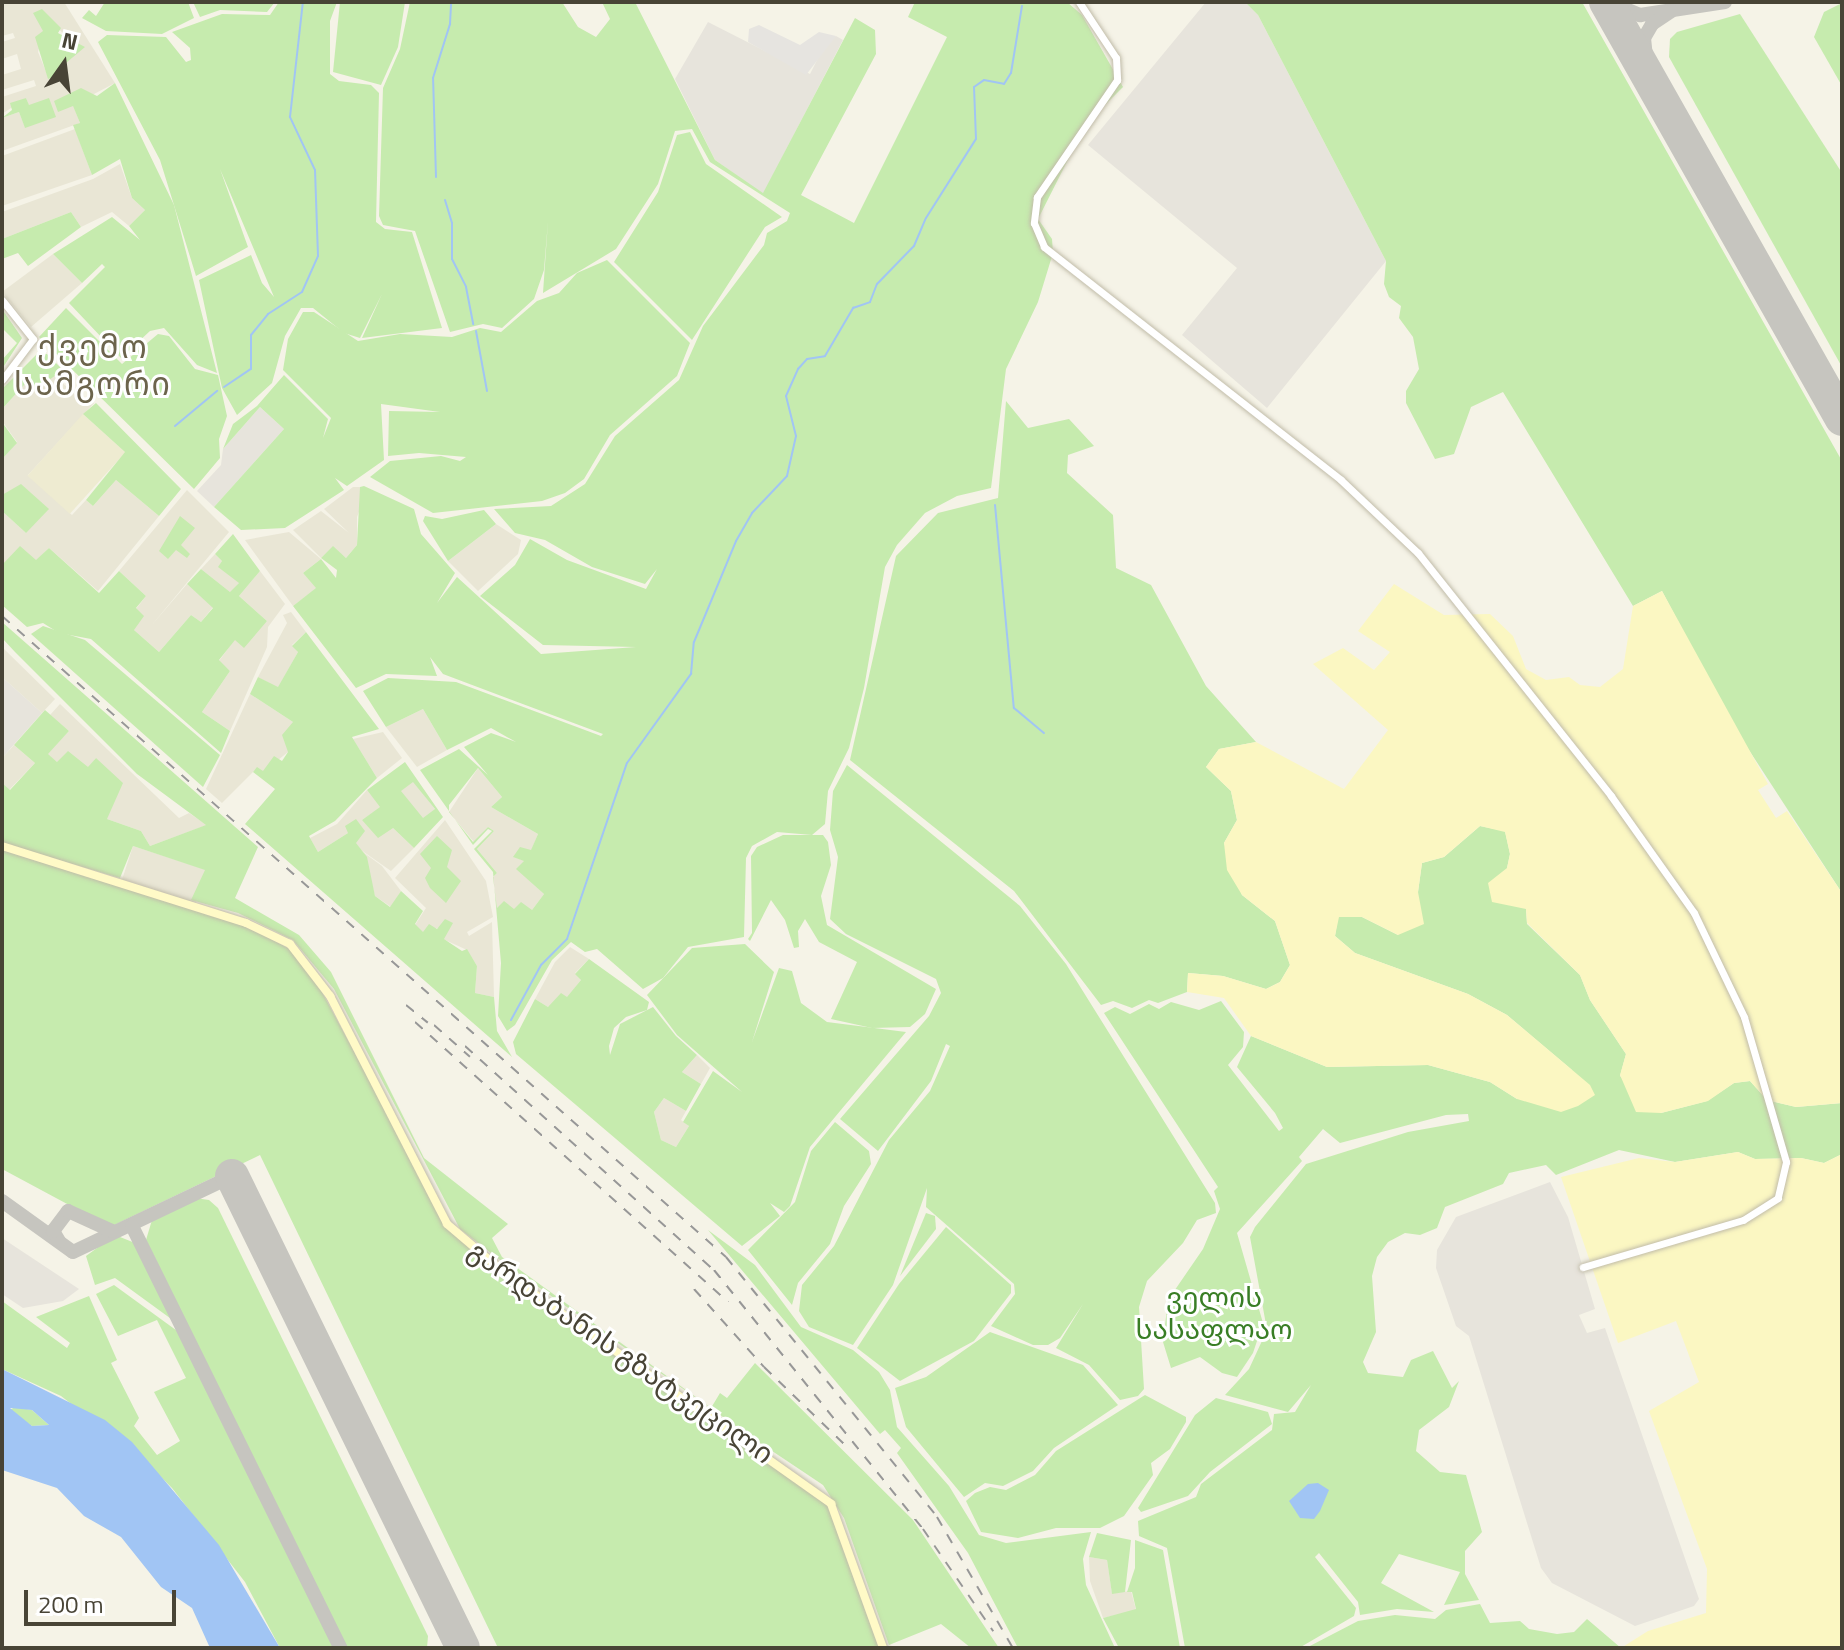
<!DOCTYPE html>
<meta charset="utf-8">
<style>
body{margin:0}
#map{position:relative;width:1844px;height:1650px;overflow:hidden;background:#f5f3e7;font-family:"Titillium Web","Noto Sans Georgian",sans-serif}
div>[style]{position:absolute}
.residential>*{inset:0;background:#e9e6d5;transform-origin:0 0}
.industrial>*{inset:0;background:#e7e4dc}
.education>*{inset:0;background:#eeebd1;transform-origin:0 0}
.green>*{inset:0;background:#c6ebae}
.sand>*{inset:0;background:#fbf7c2}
.parking>*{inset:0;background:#e6e4e0}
.water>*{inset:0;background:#a1c5f4}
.stream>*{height:2px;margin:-1px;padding:0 1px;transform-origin:1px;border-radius:1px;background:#a1c5f4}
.taxiway>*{height:14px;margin:-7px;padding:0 7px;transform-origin:7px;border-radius:7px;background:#c6c5bf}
.runway>*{height:34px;margin:-17px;padding:0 17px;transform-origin:17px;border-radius:17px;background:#c6c5bf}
.roads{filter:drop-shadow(0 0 2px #c1bca9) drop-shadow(0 0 2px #c1bca9)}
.tertiary>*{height:7px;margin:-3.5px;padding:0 3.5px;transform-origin:3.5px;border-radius:3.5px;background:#fff}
.secondary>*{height:8px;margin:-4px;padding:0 4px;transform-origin:4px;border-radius:4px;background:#fffac7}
.rail>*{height:2px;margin-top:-1px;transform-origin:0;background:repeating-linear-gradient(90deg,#979797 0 10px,transparent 0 20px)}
span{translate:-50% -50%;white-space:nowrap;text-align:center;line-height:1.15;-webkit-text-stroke:6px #fff;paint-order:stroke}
.park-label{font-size:28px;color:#397e25}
.street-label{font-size:28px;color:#484436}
.quarter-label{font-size:32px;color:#6c644c;letter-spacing:2px}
.frame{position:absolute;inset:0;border:4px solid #484436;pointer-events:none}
.north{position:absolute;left:24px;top:24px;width:80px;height:80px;-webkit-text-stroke:6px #fff;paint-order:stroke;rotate:14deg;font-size:22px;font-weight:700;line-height:32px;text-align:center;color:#484436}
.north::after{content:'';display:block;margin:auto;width:28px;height:36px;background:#484436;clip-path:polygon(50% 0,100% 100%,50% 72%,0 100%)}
.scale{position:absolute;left:24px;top:1590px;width:152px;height:36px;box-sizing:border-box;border:4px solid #484436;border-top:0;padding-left:10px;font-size:24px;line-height:28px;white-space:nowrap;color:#484436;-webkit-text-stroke:6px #fff;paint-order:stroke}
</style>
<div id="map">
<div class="residential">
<i style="clip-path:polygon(evenodd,2px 2px,64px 2px,115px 83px,73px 105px,80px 123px,2px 151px,2px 118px,19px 112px,25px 127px,29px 106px,26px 98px,2px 114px,2px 97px,36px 86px,34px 80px,2px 90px,2px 75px,21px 69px,17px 54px,2px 59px,2px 42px,15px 38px,13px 33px,2px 36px,2px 2px,48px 16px,71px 43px,49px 79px,38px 52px,48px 16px)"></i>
<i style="clip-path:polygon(75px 129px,92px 175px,2px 206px,2px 156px)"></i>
<i style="clip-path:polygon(120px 164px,132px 198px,145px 210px,129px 226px,112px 212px,81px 227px,71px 212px,2px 239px,2px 212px,93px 179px)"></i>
<i style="clip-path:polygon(53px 254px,82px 283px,31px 327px,2px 292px)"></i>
<i style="clip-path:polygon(54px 375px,84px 403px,89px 399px,94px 403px,28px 475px,72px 515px,86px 500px,93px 506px,116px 480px,159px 516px,98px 591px,49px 548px,37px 560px,2px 566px,2px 511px,26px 533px,15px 490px,2px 495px,2px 459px,17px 442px,2px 421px,2px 409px,25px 384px,41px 394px,42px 386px)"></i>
<i style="clip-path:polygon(353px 487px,360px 487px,363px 501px,357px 517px,357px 545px,346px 558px,333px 547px,321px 558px,293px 530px,321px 511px,349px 533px,324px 509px)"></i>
<i style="clip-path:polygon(187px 490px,229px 532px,151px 626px,187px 584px,213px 607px,201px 622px,191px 615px,159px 652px,134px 630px,136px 609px,146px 596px,119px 571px)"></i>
<i style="clip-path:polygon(496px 524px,521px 540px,518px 554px,478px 591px,448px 561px)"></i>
<i style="clip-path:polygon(289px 532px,321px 559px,303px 573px,317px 588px,293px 606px,245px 540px)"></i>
<i style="clip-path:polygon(215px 554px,222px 561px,219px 567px,240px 582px,231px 593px,201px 569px)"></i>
<i style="clip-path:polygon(260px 571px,285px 604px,268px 627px,267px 647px,230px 731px,202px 712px,230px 671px,219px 661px,235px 639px,267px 621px,239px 596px)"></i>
<i style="clip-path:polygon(291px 612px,306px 632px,292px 645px,298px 652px,278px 688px,258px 677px,287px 623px,283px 615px)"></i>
<i style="clip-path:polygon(2px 647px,55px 699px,42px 713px,2px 677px)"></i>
<i style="clip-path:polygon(250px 694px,293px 722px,288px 752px,263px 772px,257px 768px,222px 803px,206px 789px)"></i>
<i style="clip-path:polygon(60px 704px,179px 818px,189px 813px,207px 825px,150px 846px,141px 831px,107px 819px,96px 758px,88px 768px,57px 762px,47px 754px,69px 731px,50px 715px)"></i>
<i style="clip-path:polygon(423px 709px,447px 750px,417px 767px,386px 727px)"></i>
<i style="clip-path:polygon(383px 732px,402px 758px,377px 778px,353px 739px)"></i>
<i style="clip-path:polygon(14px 745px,35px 763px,9px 790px,2px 783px,2px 758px)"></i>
<i style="clip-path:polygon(478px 768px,502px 797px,491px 807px,538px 834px,531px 851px,514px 857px,525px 861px,517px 869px,544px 894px,532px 910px,497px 909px,493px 877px,497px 873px,477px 849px,494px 831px,488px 827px,474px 842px,449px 812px)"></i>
<i style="left:413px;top:781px;width:36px;height:16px;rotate:52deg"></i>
<i style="clip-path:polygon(367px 790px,381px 807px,362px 820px,393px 828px,414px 848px,391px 871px,361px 850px,348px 833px,318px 852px,310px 838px,337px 824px)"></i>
<i style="clip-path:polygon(445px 820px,486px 881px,493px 917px,467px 932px,469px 936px,492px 922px,494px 997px,475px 993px,477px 966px,467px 950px,443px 939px,452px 923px,423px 933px,415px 925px,426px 908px,395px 878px)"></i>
<i style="left:133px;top:846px;width:77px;height:35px;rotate:18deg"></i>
<i style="clip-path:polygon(363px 852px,382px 866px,401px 891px,391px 907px,375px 896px)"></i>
<i style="clip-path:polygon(570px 947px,589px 959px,575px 973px,581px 980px,567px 998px,548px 1007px,535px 999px,555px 962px)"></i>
<i style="clip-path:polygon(697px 1055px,710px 1068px,701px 1084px,682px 1072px)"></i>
<i style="clip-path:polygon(664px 1098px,686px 1111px,681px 1120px,689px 1126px,676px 1147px,661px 1140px,654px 1112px)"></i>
<i style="clip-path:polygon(1089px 1557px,1107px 1560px,1112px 1593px,1131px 1591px,1136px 1610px,1103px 1618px,1090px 1581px)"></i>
</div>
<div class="industrial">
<i style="clip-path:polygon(1206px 2px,1245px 2px,1258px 15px,1386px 261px,1267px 408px,1182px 335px,1237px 268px,1088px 145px)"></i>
<i style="clip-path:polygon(708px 22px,810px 74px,825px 44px,836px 36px,843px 40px,763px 194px,715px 160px,675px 79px)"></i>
<i style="clip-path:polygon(260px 407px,284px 429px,214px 507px,197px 491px,221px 465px,223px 449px)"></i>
<i style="clip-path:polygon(2px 677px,42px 713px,2px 758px)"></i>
<i style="clip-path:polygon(1550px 1182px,1568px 1217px,1595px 1309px,1579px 1315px,1587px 1333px,1605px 1328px,1699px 1599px,1694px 1606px,1635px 1626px,1552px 1583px,1541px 1568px,1469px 1336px,1456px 1326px,1436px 1268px,1437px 1250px,1456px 1217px)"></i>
<i style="clip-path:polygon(2px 1238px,79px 1289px,63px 1301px,23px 1308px,2px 1294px)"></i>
</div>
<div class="education">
<i style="left:83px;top:414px;width:57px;height:83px;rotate:42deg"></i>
</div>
<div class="green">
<i style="clip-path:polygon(105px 2px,188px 2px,194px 18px,162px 34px,106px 31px,82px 18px,89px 10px,96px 16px)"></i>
<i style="clip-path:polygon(193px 2px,275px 2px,267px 12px,220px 10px,200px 17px)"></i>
<i style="clip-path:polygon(279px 2px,337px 2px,330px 21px,330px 74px,339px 81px,371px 85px,379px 93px,376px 222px,385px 229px,412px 232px,442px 328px,362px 338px,382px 294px,360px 338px,344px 333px,313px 308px,301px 308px,285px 336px,272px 383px,237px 415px,222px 388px,199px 280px,251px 255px,262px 283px,274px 297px,220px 169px,248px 247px,196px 276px,160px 160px,98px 42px,107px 35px,166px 37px,186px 62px,191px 60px,190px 48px,172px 32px,222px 14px,270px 15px)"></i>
<i style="clip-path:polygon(340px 2px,405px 2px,398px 47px,381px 85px,333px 72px)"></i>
<i style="clip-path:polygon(evenodd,410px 2px,562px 2px,578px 27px,596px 37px,610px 19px,602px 2px,635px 2px,715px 160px,763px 193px,855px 18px,875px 30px,876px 54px,801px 195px,854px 223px,947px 37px,908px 17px,915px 2px,1067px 2px,1082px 15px,1123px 87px,1086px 124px,1038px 219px,1052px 239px,1053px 253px,1038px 302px,1006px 369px,991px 488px,957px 496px,925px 513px,897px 545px,885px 567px,864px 688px,849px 748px,828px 791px,825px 824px,812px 835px,777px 832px,752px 846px,746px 858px,744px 937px,688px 947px,663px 978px,643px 989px,597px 949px,585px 952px,571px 942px,552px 960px,515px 1025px,507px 1031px,498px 1016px,501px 963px,493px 872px,474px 849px,492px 831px,488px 829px,473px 845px,420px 770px,459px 749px,488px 775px,464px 747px,491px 733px,516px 742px,491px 728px,447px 750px,423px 709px,386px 727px,363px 691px,388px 678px,456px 682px,601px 736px,603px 734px,443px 674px,430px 657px,437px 676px,386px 674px,356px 688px,293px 606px,316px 588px,303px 573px,321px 559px,336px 578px,337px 570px,321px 558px,333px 546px,346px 558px,357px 545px,360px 487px,364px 486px,414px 509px,421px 534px,455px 573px,437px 603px,457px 577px,541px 654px,636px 647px,543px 645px,480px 596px,515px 565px,530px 539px,567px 560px,646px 589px,657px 569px,645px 584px,592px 567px,545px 540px,515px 533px,494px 509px,551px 506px,585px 484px,615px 436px,679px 380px,703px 326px,764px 245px,767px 233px,787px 221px,790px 213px,710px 162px,692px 129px,675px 131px,658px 184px,616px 249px,543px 293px,548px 221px,544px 270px,534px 299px,502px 328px,483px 324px,450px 332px,415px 231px,383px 225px,379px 216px,383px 88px,400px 49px,410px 2px,478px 768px,502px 797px,491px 807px,538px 834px,531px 850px,520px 847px,513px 857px,524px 861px,516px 869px,544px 894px,532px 910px,521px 902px,514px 909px,504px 901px,497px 908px,493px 877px,497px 873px,477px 849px,494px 831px,488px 827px,473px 842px,449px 812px,449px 805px,478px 768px)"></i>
<i style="clip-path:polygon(1245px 2px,1582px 2px,1842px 461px,1842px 893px,1732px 724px,1662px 591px,1633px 606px,1503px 392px,1471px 407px,1454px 454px,1435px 459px,1406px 403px,1406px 391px,1419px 369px,1413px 337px,1399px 318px,1401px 306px,1389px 297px,1384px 284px,1386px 261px,1258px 15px)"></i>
<i style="clip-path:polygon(1842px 3px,1842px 86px,1814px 37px,1824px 12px)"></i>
<i style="clip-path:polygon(42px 9px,61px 28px,58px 33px,85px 47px,60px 68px,62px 75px,48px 79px,35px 37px,43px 31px,33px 13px)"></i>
<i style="clip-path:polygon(1740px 14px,1842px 173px,1842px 367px,1669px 57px,1670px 39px,1677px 32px)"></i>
<i style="clip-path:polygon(115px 83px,174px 205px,217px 373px,197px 365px,164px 328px,150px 331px,121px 358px,69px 303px,105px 267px,102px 264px,82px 283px,53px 254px,112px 217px,140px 240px,129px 226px,145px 210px,132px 198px,120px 159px,92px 175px,73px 125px,80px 123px,73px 106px,58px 112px,54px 101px,81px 88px,97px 96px)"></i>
<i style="clip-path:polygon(26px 98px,29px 105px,49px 98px,56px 117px,25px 128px,19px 112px,2px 118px,12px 110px,10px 103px)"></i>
<i style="clip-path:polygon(690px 132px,706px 164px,782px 217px,765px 227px,692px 340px,614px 262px,658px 192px,677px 135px)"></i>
<i style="clip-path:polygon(71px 212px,81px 227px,28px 266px,18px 253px,2px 259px,2px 239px)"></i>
<i style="clip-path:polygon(607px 260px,690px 343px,677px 376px,610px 435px,584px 479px,565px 493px,542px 501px,433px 513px,370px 477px,390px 461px,441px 456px,460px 461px,466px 457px,419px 453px,388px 456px,389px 411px,440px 412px,381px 404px,384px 460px,347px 486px,335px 478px,344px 490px,285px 528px,241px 530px,214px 507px,284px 429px,260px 407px,223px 449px,233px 424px,257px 406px,284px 375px,328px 419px,323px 438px,331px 418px,283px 370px,288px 339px,303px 312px,314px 312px,358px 341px,400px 334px,452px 337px,480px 328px,501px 332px,537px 301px,559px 293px,577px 273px)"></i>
<i style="clip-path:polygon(66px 308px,122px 364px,158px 334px,169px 336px,195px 369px,218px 375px,227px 416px,219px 439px,220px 458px,194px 489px,39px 337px)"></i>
<i style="clip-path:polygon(2px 309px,22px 338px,2px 369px,2px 360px,17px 343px,2px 328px)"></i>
<i style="clip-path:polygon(38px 353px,47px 354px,63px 370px,42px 385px,42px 395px,25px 384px,2px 409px,2px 422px,17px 443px,2px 459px,2px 389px)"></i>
<i style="clip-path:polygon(1006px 401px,1028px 428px,1069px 419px,1094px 446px,1068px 455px,1067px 473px,1113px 515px,1116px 568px,1151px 585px,1206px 686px,1256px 742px,1219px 749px,1206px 767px,1231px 791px,1237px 820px,1224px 843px,1242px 895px,1275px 921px,1290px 965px,1280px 982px,1266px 989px,1223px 976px,1188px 973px,1187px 992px,1158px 1003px,1149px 1000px,1132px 1008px,1113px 1001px,1101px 1005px,1014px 891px,850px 760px,896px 556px,938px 513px,998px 498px)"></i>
<i style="clip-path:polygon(96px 403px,181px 489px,159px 516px,116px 480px,93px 506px,86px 500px,125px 452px,83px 414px)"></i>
<i style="clip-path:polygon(21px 484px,49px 509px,26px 533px,2px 511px,2px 495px)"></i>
<i style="clip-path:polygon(484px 510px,496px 524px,448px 561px,423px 521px,425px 516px,442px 519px)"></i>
<i style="clip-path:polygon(180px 516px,195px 528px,181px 545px,190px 554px,187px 558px,176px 550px,168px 559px,159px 551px)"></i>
<i style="clip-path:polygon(233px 534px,260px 571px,239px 596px,267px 621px,244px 648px,235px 640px,219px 660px,230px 671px,202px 712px,230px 731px,221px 753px,91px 639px,59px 633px,43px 623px,27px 627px,2px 605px,2px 565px,20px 546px,36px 560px,49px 548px,99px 593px,119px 571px,146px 596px,136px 608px,144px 616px,134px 630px,159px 652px,191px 615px,201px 622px,213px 608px,187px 584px,201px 569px,230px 592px,239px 583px,218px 567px,222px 561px,215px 554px)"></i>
<i style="clip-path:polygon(2px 622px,258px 847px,235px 898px,299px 935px,331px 972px,424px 1158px,508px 1224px,492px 1238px,502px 1257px,711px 1408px,720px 1393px,727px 1398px,755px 1363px,913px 1520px,999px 1648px,971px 1648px,941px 1624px,889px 1645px,844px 1518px,823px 1485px,760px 1443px,500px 1260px,460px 1229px,334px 989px,293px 940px,238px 913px,191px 900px,205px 870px,133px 846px,120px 878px,2px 843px,2px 783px,10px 790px,35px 763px,14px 745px,45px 710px,69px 731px,48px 754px,57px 762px,68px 751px,88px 767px,96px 758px,123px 783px,107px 819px,141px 831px,150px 846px,206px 825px,137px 774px,15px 652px,2px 638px)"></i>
<i style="clip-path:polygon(43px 626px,85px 640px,220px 755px,203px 787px,31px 634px)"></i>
<i style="clip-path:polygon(306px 632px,379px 729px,352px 737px,377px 778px,335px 821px,309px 836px,318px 852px,348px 833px,345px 826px,356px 819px,365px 831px,356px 843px,367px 857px,375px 896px,390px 907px,401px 891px,423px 911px,415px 924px,423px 932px,429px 924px,437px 929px,445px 919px,453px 923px,444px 939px,462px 951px,467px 949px,477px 966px,475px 993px,494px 997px,497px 1031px,512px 1057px,245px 824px,275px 789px,253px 772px,257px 767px,263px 771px,274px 756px,282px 761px,288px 752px,282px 735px,293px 722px,250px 694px,258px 677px,278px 687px,298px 652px,292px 646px)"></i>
<i style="clip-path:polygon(evenodd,405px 762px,443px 817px,414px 848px,393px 828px,378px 838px,362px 820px,380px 807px,367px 790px,405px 762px,413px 782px,435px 809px,423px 818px,401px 791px,413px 782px)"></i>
<i style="clip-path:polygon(847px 765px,1020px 906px,1066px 964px,1215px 1203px,1216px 1213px,1197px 1220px,1183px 1243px,1147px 1281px,1139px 1307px,1144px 1389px,1138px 1396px,1120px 1400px,1089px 1365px,1056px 1348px,1083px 1304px,1060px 1338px,1048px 1345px,1033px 1345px,991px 1326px,1015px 1294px,1014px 1284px,926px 1207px,927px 1188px,893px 1285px,853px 1345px,809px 1327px,799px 1311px,802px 1285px,834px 1246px,889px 1140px,930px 1091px,950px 1046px,946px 1044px,931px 1081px,878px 1151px,840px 1119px,929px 1016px,941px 993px,936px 979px,846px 934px,830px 919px,838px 857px,830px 830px,833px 791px)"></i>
<i style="clip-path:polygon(1480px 826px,1505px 831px,1510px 854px,1507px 868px,1526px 909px,1527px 924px,1580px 975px,1590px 1000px,1626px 1054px,1620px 1076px,1661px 1113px,1707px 1101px,1734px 1083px,1750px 1081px,1767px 1100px,1796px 1107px,1842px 1103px,1842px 1154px,1824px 1163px,1801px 1158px,1755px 1159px,1738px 1152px,1675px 1162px,1619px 1150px,1556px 1175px,1546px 1165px,1509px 1173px,1503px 1184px,1445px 1207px,1437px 1228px,1420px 1235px,1405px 1233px,1388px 1242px,1377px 1257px,1372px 1276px,1376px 1332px,1363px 1362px,1368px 1373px,1403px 1377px,1411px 1360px,1433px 1351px,1452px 1388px,1459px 1381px,1449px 1407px,1419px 1430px,1416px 1451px,1440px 1472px,1466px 1475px,1482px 1532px,1465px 1551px,1465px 1574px,1479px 1600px,1444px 1605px,1460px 1572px,1399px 1554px,1381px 1583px,1434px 1612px,1397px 1609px,1360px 1615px,1358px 1602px,1319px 1553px,1315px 1557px,1356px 1608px,1354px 1616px,1299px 1648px,1185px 1648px,1167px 1548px,1139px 1536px,1138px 1521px,1196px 1497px,1201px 1484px,1272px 1430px,1274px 1414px,1295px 1412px,1311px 1385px,1288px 1412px,1225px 1395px,1249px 1369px,1267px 1330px,1250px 1237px,1255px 1227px,1306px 1164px,1408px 1132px,1469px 1121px,1468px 1114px,1446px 1115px,1340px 1143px,1323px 1129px,1299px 1157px,1302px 1161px,1237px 1233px,1263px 1323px,1253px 1353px,1237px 1377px,1222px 1373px,1200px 1357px,1171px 1368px,1163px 1342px,1168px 1300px,1203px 1249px,1220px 1209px,1214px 1191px,1218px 1187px,1104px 1013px,1115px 1007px,1130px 1014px,1149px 1004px,1159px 1009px,1171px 1002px,1199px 1010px,1221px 1001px,1244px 1032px,1243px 1047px,1228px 1065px,1279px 1131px,1283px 1128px,1275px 1113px,1237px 1067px,1251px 1036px,1327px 1067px,1428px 1065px,1490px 1082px,1517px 1099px,1572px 1070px,1507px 1015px,1468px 994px,1355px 953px,1335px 936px,1338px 917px,1362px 917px,1398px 935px,1418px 892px,1422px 863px,1444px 857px)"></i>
<i style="clip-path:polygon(783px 835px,823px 835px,828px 842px,831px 865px,821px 896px,827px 925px,936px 989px,925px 1014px,910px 1027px,872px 1028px,831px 1019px,857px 962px,819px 942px,805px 919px,798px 931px,799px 947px,794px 948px,785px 920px,771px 900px,750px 941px,748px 939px,752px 933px,751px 856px,757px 847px)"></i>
<i style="clip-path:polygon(437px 836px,452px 850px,447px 867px,461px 881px,446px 903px,430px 888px,425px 878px,431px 868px,420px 854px)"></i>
<i style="clip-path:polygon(2px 850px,249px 927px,293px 951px,310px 970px,452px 1233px,828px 1506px,879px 1648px,498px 1648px,260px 1155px,110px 1227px,2px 1169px)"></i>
<i style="clip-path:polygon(745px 944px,774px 972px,752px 1042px,779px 968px,792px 971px,801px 1003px,827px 1022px,906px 1032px,810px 1147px,790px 1206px,784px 1212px,770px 1203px,780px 1216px,742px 1246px,516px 1054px,513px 1042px,535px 999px,548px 1007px,561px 993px,567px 997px,581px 980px,575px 974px,589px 959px,649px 1002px,647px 1010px,626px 1017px,614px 1028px,609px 1046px,610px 1055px,620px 1024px,653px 1007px,676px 1036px,697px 1055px,682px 1072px,701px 1084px,686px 1111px,664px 1098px,654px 1112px,661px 1140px,676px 1147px,689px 1126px,683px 1122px,713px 1071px,742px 1092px,677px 1035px,647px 995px,692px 948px)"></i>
<i style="clip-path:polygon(835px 1122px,869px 1151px,871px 1164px,844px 1206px,830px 1244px,798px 1283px,792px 1305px,748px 1250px,795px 1202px,811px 1151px)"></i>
<i style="clip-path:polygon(195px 1198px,209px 1200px,218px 1208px,428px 1636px,427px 1648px,346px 1648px,146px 1240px,152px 1220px)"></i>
<i style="clip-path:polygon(926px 1213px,935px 1216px,936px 1229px,900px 1276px)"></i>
<i style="clip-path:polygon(946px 1227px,1011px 1285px,1011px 1293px,974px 1341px,900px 1381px,857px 1348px,899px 1284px)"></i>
<i style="clip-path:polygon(708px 1230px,755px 1265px,801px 1327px,853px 1350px,879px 1372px,890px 1390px,897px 1427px,949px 1486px,979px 1535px,1006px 1543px,1091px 1532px,1083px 1559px,1086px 1585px,1115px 1648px,1018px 1648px,968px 1553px,897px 1453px,901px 1448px,885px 1430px,880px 1434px)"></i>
<i style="clip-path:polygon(115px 1235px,135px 1243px,174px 1321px,115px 1278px,95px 1285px,86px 1256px)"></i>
<i style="clip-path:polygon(114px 1285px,180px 1333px,336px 1648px,280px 1648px,245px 1582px,172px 1488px,142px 1458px,61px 1396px,2px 1369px,2px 1301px,67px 1348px,70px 1343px,36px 1317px,89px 1296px,117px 1360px,111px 1363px,139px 1418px,134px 1426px,157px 1455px,180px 1441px,154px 1392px,186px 1378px,157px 1320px,118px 1336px,96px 1294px)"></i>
<i style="clip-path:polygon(990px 1332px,1083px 1365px,1118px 1405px,1054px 1448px,1033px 1471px,1003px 1486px,985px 1483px,964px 1497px,906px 1427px,895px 1388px,926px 1377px)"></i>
<i style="clip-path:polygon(1145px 1395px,1186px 1417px,1186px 1422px,1170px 1449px,1151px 1463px,1153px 1475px,1124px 1516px,1100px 1528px,1056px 1528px,1018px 1538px,981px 1532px,966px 1501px,975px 1493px,990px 1487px,1006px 1490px,1035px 1475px,1056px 1451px)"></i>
<i style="clip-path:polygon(1216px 1398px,1268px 1412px,1272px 1424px,1210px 1472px,1188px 1496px,1141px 1512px,1138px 1508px,1195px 1415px)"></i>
<i style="clip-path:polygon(15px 1407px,32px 1410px,49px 1425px,32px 1426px,13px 1415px,10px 1410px)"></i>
<i style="clip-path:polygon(1097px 1533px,1131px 1540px,1125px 1592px,1112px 1594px,1107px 1560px,1089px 1557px)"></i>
<i style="clip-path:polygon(1135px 1540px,1163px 1550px,1180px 1648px,1119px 1648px,1103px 1618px,1136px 1609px,1132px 1592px,1127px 1592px,1135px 1568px)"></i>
<i style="clip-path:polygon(1480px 1604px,1490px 1623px,1520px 1621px,1529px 1629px,1557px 1634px,1574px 1632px,1587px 1619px,1621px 1648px,1306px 1648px,1358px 1621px,1395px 1615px,1435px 1619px,1446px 1610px)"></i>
</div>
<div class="sand">
<i style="clip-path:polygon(1394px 584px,1444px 615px,1490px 614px,1513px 636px,1526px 669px,1546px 680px,1569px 677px,1580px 685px,1600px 687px,1623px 669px,1633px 606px,1662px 591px,1768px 784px,1758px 790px,1776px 818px,1787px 811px,1842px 893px,1842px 1103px,1796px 1107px,1767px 1100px,1750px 1081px,1734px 1083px,1708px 1101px,1661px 1113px,1636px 1112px,1620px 1075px,1626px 1054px,1590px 1000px,1580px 975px,1527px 923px,1526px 909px,1492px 902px,1488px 883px,1507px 868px,1510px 854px,1505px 832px,1480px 826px,1444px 857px,1422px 863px,1418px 892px,1424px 924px,1398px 935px,1362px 917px,1339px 917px,1335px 936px,1355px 953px,1468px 994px,1507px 1015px,1590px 1085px,1595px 1095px,1578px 1106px,1561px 1112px,1517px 1099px,1490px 1082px,1428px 1065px,1327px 1067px,1251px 1036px,1224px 998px,1187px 992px,1188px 973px,1223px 976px,1266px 989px,1280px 982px,1290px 965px,1275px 921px,1242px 895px,1227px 870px,1224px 843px,1237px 820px,1231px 791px,1206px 767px,1219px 749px,1256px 742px,1344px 789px,1388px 730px,1313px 664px,1343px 648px,1374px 670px,1390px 652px,1358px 631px)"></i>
<i style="clip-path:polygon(1738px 1152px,1755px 1159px,1801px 1158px,1824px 1163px,1842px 1154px,1842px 1648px,1621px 1648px,1648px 1631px,1706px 1613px,1707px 1569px,1649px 1411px,1699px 1382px,1676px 1321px,1618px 1343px,1561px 1177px,1639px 1158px,1675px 1162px)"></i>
</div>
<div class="parking">
<i style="clip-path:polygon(759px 25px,800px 45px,819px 32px,836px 36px,806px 75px,748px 42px,749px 29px)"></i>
</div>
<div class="water">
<i style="clip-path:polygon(evenodd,2px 1369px,105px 1420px,132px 1442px,219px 1545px,280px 1648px,210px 1648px,192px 1608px,161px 1587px,121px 1537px,84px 1516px,57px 1488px,2px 1470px,2px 1369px,10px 1408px,32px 1410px,49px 1425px,32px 1426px,10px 1408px)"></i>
<i style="clip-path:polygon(1318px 1483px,1329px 1490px,1320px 1511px,1314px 1519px,1300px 1518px,1289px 1501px,1308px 1484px)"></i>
</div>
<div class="stream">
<i style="left:436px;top:177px;width:99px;rotate:-91.7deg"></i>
<i style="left:433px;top:78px;width:57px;rotate:-72.5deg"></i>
<i style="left:450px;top:24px;width:22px;rotate:-87deg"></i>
<i style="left:445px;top:200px;width:24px;rotate:73deg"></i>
<i style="left:452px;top:223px;width:36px;rotate:90deg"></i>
<i style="left:452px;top:259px;width:31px;rotate:63deg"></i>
<i style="left:466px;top:287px;width:38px;rotate:79deg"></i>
<i style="left:476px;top:331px;width:61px;rotate:79.6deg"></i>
<i style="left:224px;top:387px;width:32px;rotate:-34deg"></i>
<i style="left:251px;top:369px;width:34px;rotate:-90deg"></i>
<i style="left:251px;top:335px;width:27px;rotate:-51deg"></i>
<i style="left:268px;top:314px;width:40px;rotate:-32.9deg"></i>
<i style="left:302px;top:292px;width:39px;rotate:-66deg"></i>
<i style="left:318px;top:256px;width:86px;rotate:-92deg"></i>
<i style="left:315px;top:170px;width:59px;rotate:-115.3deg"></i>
<i style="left:290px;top:117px;width:116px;rotate:-83.6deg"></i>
<i style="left:175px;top:426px;width:55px;rotate:-39.8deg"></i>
<i style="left:995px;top:505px;width:204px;rotate:84.7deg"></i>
<i style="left:1014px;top:708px;width:39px;rotate:40deg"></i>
<i style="left:511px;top:1020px;width:63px;rotate:-61.4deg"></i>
<i style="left:541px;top:965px;width:37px;rotate:-45deg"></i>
<i style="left:567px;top:939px;width:186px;rotate:-71.2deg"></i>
<i style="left:627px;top:763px;width:110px;rotate:-54.3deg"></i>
<i style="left:691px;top:674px;width:32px;rotate:-85deg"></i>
<i style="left:694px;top:642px;width:109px;rotate:-67.4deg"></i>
<i style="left:736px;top:541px;width:32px;rotate:-60deg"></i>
<i style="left:752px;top:513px;width:51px;rotate:-46.6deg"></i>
<i style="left:787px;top:476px;width:41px;rotate:-77.3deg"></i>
<i style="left:796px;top:436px;width:41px;rotate:-104deg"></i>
<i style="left:786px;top:396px;width:30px;rotate:-66deg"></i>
<i style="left:798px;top:369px;width:13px;rotate:-48deg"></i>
<i style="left:807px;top:359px;width:18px;rotate:-9deg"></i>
<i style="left:825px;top:356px;width:56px;rotate:-59.7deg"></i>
<i style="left:853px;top:308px;width:18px;rotate:-19deg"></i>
<i style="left:870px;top:302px;width:19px;rotate:-69deg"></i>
<i style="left:877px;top:284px;width:53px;rotate:-45.8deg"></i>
<i style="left:914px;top:246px;width:30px;rotate:-67deg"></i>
<i style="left:926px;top:218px;width:93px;rotate:-57.7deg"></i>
<i style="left:976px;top:139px;width:52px;rotate:-92.2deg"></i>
<i style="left:974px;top:87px;width:12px;rotate:-35deg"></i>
<i style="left:984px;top:80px;width:20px;rotate:11deg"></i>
<i style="left:1004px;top:84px;width:13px;rotate:-58deg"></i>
<i style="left:1011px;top:73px;width:68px;rotate:-80.7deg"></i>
</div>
<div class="taxiway">
<i style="left:1609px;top:2px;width:34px;rotate:23deg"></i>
<i style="left:1640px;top:15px;width:86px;rotate:-8.7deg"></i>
<i style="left:1648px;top:76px;width:38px;rotate:-96deg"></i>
<i style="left:1644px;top:38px;width:16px;rotate:-60deg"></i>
<i style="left:1652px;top:24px;width:23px;rotate:-34deg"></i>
<i style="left:2px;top:1201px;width:87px;rotate:35.7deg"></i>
<i style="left:73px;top:1252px;width:176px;rotate:-25.5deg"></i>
<i style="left:132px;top:1226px;width:471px;rotate:63.7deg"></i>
<i style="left:59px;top:1241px;width:12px;rotate:-121deg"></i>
<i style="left:53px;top:1231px;width:25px;rotate:-53deg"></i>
<i style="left:68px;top:1211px;width:48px;rotate:24.4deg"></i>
</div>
<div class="runway">
<i style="left:1606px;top:2px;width:479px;rotate:60.5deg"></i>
<i style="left:232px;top:1176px;width:525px;rotate:63.92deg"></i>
</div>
<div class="roads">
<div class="tertiary">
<i style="left:1079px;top:2px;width:67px;rotate:56.5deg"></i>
<i style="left:1116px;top:58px;width:22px;rotate:87deg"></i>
<i style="left:1117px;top:80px;width:142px;rotate:124.4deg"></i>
<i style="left:1037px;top:197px;width:26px;rotate:97deg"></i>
<i style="left:1034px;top:223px;width:26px;rotate:67deg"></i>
<i style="left:1044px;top:247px;width:377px;rotate:38.1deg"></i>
<i style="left:1341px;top:480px;width:106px;rotate:43.5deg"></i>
<i style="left:1418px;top:553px;width:310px;rotate:51.5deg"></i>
<i style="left:1611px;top:796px;width:143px;rotate:54.6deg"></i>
<i style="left:1694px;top:913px;width:115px;rotate:64.3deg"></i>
<i style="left:1744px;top:1017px;width:151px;rotate:73.8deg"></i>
<i style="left:1786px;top:1162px;width:37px;rotate:103deg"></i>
<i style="left:1778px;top:1198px;width:41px;rotate:147.8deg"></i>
<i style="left:1743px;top:1220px;width:167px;rotate:163.6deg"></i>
<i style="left:2px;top:300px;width:50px;rotate:51.5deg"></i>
<i style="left:33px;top:339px;width:51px;rotate:127.1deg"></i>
</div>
<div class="secondary">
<i style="left:2px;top:846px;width:256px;rotate:17.5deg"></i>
<i style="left:246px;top:923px;width:49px;rotate:25.5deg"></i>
<i style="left:290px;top:944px;width:66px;rotate:52.4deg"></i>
<i style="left:330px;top:996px;width:256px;rotate:62.8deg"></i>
<i style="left:447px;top:1224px;width:71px;rotate:40.4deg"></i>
<i style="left:501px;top:1270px;width:405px;rotate:35.3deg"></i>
<i style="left:831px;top:1504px;width:153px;rotate:70.1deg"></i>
</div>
</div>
<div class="rail">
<i style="left:2px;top:616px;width:967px;rotate:41.52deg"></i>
<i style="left:726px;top:1257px;width:335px;rotate:50.9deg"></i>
<i style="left:937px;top:1517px;width:151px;rotate:59.9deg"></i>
<i style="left:406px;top:1005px;width:28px;rotate:39deg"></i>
<i style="left:415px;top:1022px;width:420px;rotate:41.8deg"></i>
<i style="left:434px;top:1025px;width:48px;rotate:41.6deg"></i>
<i style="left:465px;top:1046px;width:335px;rotate:42deg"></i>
<i style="left:714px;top:1270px;width:333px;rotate:51.1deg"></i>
<i style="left:923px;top:1529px;width:124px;rotate:55.5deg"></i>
<i style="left:694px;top:1289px;width:105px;rotate:48.1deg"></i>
<i style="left:764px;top:1367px;width:115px;rotate:43.9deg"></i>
</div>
<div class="park-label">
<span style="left:1214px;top:1313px">ველის<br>სასაფლაო</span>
</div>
<div class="street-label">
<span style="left:621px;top:1352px;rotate:35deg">გარდაბანის გზატკეცილი</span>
</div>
<div class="quarter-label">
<span style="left:93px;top:365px">ქვემო<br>სამგორი</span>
</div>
<div class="frame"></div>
<div class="north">N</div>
<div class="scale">200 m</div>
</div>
